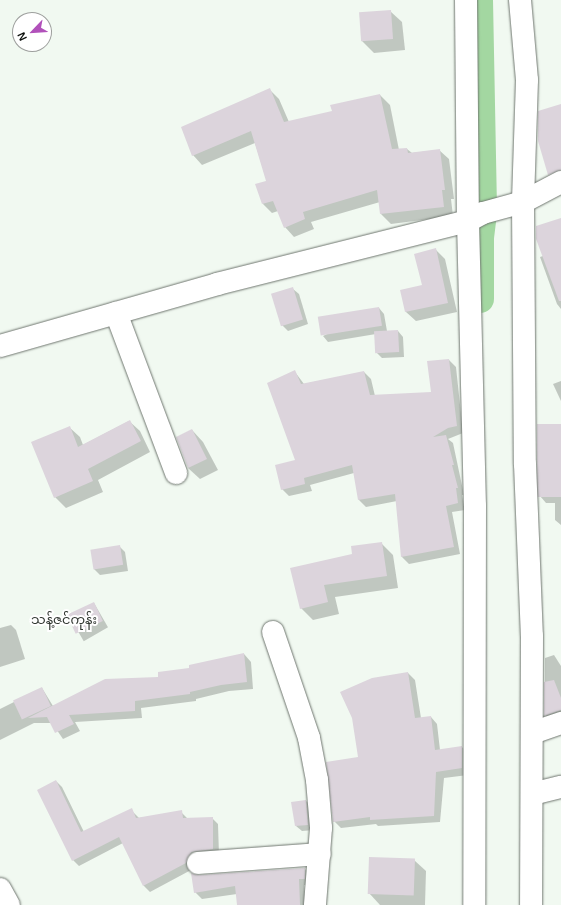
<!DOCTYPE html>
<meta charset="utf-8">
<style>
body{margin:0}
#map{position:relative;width:561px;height:905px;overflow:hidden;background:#f1f9f1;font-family:Arial,"Noto Sans Myanmar",sans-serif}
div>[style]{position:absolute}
.shadow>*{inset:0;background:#0003;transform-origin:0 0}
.canal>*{height:28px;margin:-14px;padding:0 14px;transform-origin:14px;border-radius:14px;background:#a3d7a1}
.building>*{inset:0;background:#dcd4dc;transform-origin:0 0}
.roads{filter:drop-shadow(0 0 1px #6f766f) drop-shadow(0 0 1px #6f766f)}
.minor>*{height:22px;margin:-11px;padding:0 11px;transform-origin:11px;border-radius:11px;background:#fff}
span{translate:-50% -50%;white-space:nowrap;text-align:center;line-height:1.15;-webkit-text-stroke:4px #fff;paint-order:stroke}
.quarter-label{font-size:13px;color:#303630}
.north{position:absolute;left:12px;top:12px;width:40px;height:40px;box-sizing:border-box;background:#fff;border:1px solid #9d9f9d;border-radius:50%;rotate:245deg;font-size:11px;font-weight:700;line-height:16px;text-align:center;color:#0b0e0b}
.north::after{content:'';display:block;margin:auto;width:14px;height:18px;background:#b151ba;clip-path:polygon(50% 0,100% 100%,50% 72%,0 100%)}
</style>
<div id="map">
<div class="shadow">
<i style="clip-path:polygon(390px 11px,402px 22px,405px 50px,374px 53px,362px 41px)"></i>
<i style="clip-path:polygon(270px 90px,279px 99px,289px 122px,333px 112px,380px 95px,390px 105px,399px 150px,407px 149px,412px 153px,439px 150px,449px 159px,454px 199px,451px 199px,453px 216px,391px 224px,381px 214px,380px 202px,311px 222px,314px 229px,294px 237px,285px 227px,278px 211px,272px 213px,263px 204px,267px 181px,255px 143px,202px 165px,193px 155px)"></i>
<i style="clip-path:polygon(561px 219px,561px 309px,557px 304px,540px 257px,543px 256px)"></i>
<i style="clip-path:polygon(436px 250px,445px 259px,457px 312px,416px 321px,406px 312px,402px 291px,423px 286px)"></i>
<i style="clip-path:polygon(293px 289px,299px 294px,308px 324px,288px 331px,282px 325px)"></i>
<i style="clip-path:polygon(379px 308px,384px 314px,387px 331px,398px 331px,403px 337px,404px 357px,382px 358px,376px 352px,376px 334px,328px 342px,323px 336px)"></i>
<i style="clip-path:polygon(449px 360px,456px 367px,463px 433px,448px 439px,453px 443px,464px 495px,462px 495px,465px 510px,452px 512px,460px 554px,409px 564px,402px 557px,397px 501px,366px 507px,359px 500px,354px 473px,310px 485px,312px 491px,289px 496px,282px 489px,297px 461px,295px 372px,304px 384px,364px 372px,371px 379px,375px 396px,432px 393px)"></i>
<i style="clip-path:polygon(561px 381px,561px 401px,553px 384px)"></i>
<i style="clip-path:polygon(129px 421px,140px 431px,150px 452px,98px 480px,103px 492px,66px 508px,55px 497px,69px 427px,80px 437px,83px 445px)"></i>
<i style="clip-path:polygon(561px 425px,561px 525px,555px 520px,555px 503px,546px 503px,540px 496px)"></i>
<i style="clip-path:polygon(192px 430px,203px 442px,218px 470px,200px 479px,188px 468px)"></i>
<i style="clip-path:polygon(381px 543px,393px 555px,398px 588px,335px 597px,339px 614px,313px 620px,301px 608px,353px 555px)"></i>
<i style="clip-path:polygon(119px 546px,125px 552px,128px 571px,100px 575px,94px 569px)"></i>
<i style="left:94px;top:603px;width:28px;height:28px;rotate:60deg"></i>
<i style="clip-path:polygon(11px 625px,16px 630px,25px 659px,0 667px,0 628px)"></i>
<i style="clip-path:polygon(244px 654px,251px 662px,253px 689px,229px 691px,196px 699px,196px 701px,141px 708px,142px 718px,75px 722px,80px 731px,63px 739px,52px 723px,34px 723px,0 740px,0 709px,42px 688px,53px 706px)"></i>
<i style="clip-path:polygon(554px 655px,561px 666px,561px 717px,551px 721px,545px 715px,545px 658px)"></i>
<i style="clip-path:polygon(408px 673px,415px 680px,421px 718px,431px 717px,437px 724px,440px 750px,462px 747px,468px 754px,468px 775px,444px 778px,440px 822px,378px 826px,376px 824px,341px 828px,334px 821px,359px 758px)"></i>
<i style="clip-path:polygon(56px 781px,62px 787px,84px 832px,131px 810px,139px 818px,181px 812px,188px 819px,212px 818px,218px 824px,219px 855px,150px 892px,144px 886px,123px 843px,79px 866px,73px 860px)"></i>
<i style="clip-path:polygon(306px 801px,312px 806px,314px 830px,302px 831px,296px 826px)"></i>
<i style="clip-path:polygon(414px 860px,426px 871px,425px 905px,380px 905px,369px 893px)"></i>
<i style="clip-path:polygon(305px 869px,312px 876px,311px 885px,304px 885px,306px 905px,238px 905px,237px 894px,202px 899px,195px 892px,199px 876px)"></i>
</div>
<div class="canal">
<i style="left:479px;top:0;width:213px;rotate:88.9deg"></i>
<i style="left:483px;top:213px;width:25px;rotate:97deg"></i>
<i style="left:480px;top:238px;width:61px;rotate:90deg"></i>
</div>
<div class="building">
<i style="left:391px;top:10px;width:29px;height:32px;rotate:86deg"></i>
<i style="clip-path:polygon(270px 88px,284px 122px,332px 111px,330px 105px,380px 94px,392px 149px,407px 148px,408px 153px,440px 149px,445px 190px,442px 190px,444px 207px,380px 214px,377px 190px,303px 212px,305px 219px,284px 228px,273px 201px,262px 204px,255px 184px,266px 181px,251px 131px,192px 156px,181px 127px)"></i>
<i style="clip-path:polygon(561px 104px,561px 170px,548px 175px,538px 141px,538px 111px)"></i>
<i style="clip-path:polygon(561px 218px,561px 301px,559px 301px,536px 239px,536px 226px)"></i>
<i style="clip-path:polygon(436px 248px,448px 303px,405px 312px,400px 290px,422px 285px,414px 254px)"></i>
<i style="left:293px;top:287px;width:34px;height:23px;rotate:73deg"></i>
<i style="left:379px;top:307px;width:19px;height:62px;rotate:81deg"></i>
<i style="left:398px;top:330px;width:22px;height:24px;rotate:87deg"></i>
<i style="clip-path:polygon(449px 359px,457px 426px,448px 428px,433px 437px,446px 435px,454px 465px,452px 465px,458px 488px,456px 488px,458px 503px,446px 506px,454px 547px,401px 557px,395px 494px,358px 500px,352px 465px,304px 478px,305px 484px,281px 490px,275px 465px,295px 460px,267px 383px,295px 370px,301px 384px,364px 371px,370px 395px,431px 392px,427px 361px)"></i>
<i style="clip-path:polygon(130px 420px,141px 441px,88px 469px,93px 481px,54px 498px,31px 442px,70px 426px,78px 447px)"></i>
<i style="left:561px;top:424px;width:73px;height:24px;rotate:90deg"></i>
<i style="clip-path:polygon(192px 429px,207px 459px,188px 468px,176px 437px)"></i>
<i style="clip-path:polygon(382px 542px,387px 576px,324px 585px,328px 602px,300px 609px,290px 568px,352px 554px,351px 546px)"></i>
<i style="left:120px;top:545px;width:20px;height:30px;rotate:81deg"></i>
<i style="left:94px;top:602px;width:21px;height:30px;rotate:65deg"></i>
<i style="clip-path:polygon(244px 653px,247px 682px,221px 685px,190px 692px,190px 694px,135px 701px,135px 711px,69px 715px,74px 724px,55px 733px,47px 717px,28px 718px,105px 679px,158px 677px,158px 672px,189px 668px,189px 665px)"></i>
<i style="clip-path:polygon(408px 672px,415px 718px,431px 716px,435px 750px,462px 746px,462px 768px,436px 772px,434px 816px,370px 820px,370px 817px,333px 822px,326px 762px,358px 757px,352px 718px,340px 692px,372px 678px)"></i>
<i style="clip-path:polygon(554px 680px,561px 698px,561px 710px,544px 716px,544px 682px)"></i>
<i style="left:42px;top:687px;width:21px;height:32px;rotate:65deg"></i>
<i style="clip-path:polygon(56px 780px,81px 832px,132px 808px,136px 818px,182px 810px,183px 818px,213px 817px,213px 849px,191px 852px,186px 863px,143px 886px,119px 837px,72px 861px,37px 790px)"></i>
<i style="clip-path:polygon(306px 800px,308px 825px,295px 826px,291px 802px)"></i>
<i style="left:369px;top:857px;width:46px;height:37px;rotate:2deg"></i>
<i style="clip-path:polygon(305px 868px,305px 879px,299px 879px,300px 905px,237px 905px,235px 886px,194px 893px,191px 873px,199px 875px)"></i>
</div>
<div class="roads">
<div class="minor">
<i style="left:466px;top:0;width:221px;rotate:89.5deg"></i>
<i style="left:468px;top:221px;width:285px;rotate:88.6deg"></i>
<i style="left:475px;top:506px;width:399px;rotate:90.1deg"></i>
<i style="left:520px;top:0;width:80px;rotate:85deg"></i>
<i style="left:527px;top:80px;width:122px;rotate:91.9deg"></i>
<i style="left:523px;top:202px;width:262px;rotate:89.6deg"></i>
<i style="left:525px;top:464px;width:172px;rotate:87.7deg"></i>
<i style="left:532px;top:636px;width:269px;rotate:90.2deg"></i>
<i style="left:116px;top:313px;width:171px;rotate:69.4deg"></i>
<i style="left:0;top:346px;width:226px;rotate:-15.9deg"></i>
<i style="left:217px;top:284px;width:259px;rotate:-14.1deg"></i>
<i style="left:468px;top:221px;width:17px;rotate:-28deg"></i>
<i style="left:483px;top:213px;width:41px;rotate:-15.4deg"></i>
<i style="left:523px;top:202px;width:43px;rotate:-27.8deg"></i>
<i style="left:273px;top:632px;width:112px;rotate:71.2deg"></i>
<i style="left:309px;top:738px;width:43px;rotate:79.2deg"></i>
<i style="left:317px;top:780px;width:48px;rotate:85.2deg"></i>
<i style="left:321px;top:828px;width:77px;rotate:94.5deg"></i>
<i style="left:532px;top:733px;width:31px;rotate:-19deg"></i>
<i style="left:532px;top:794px;width:30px;rotate:-14deg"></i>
<i style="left:198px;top:863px;width:122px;rotate:-4.2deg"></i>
<i style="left:0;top:889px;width:18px;rotate:61deg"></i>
</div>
</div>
<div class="quarter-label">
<span style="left:64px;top:620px">သန့်ဇင်ကုန်း</span>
</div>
<div class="north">N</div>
</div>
